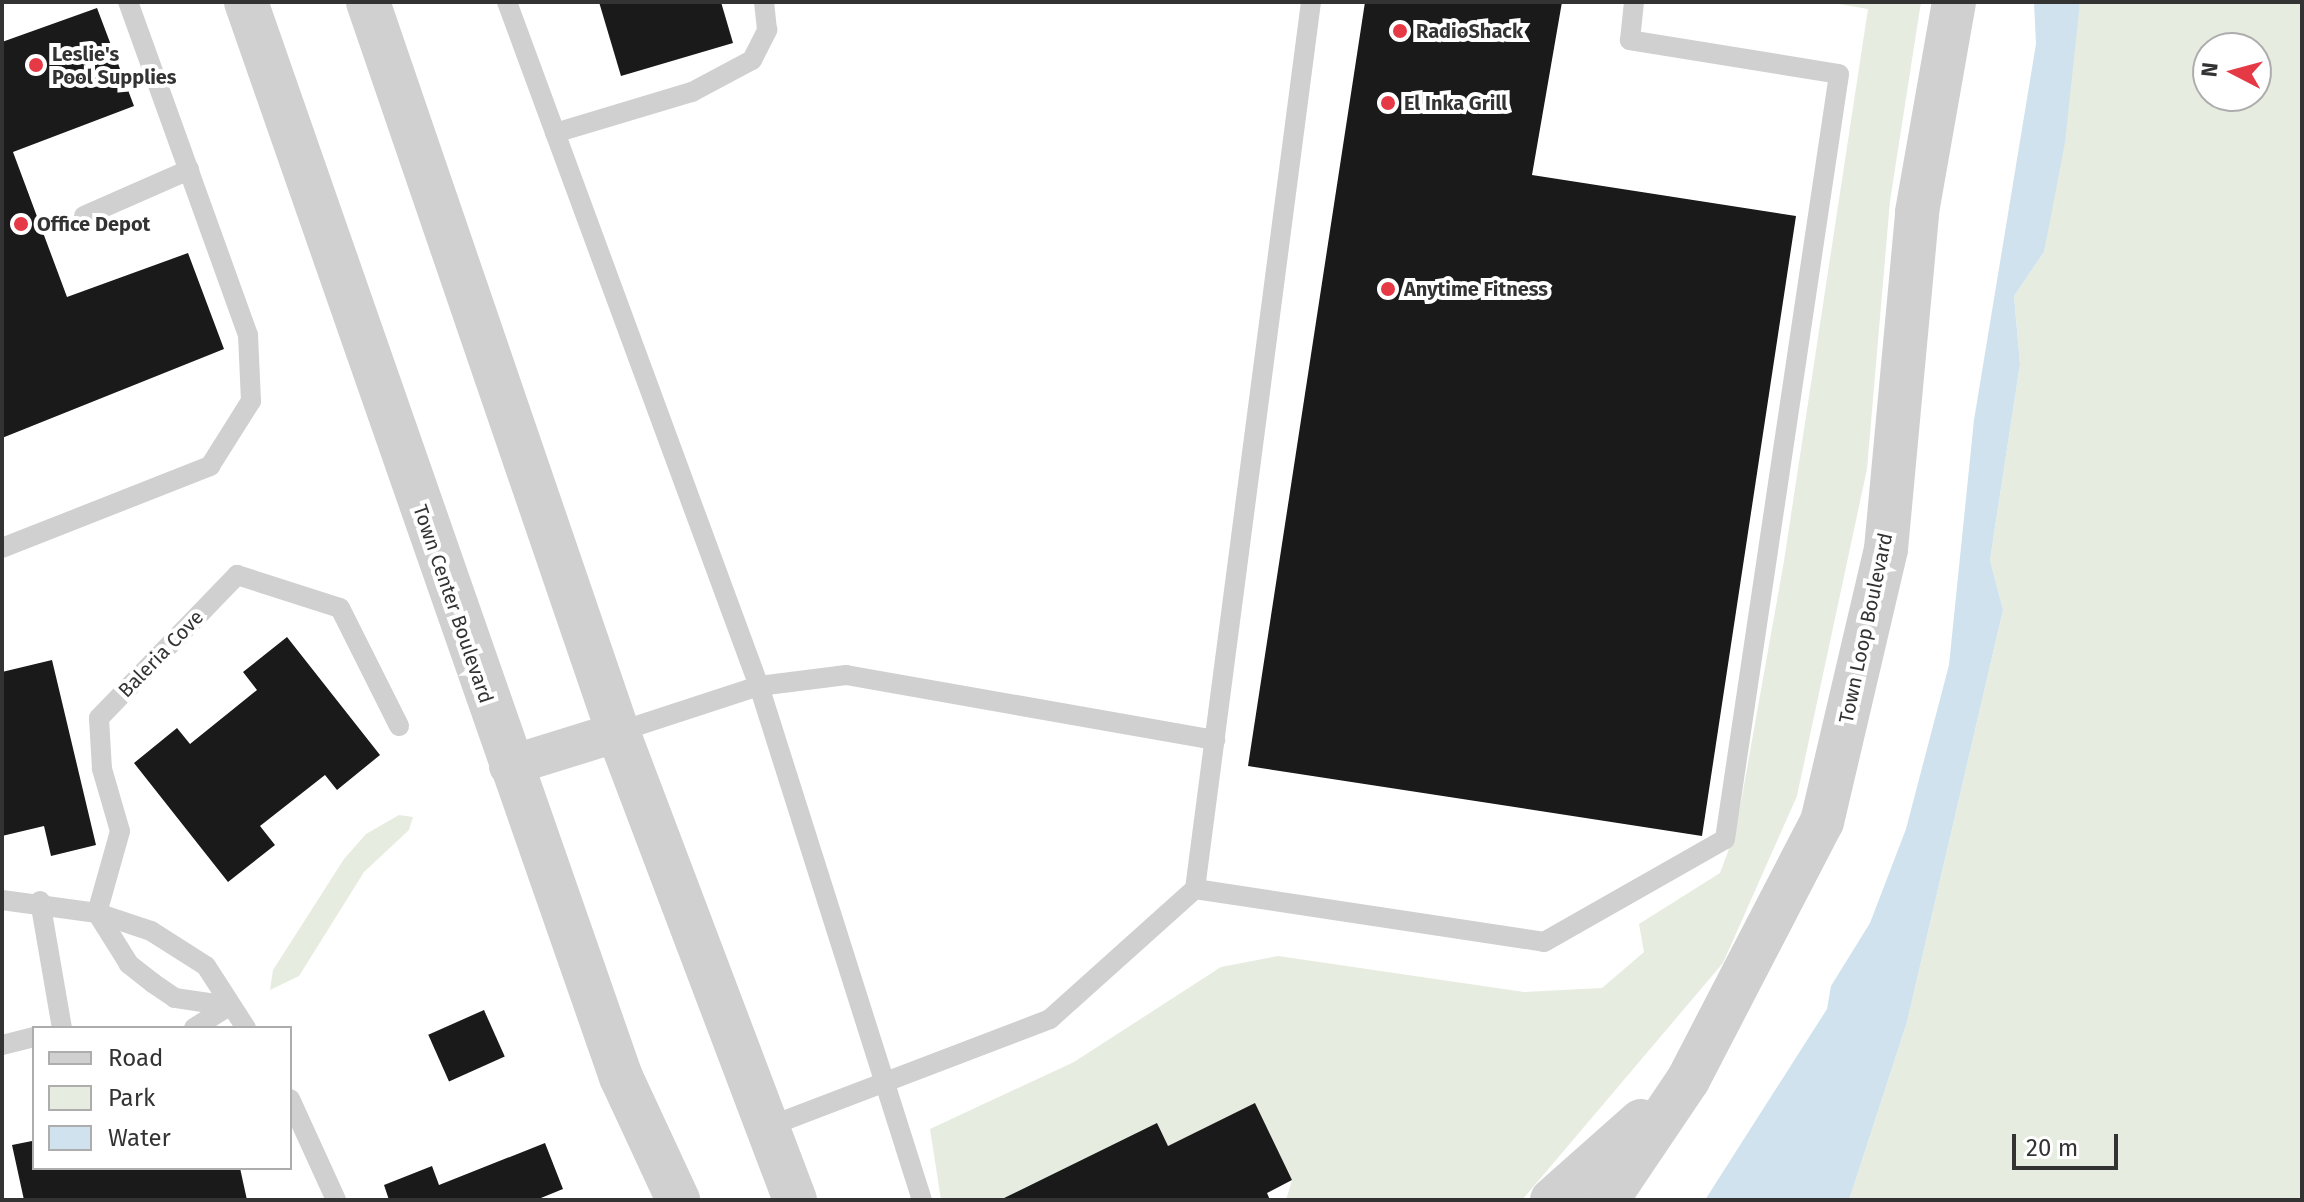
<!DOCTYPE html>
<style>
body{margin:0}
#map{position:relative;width:2304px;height:1202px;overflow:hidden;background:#fff;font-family:"Fira Sans",sans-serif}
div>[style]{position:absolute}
.green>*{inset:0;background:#e6ecdf}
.water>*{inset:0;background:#cfe2ee}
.building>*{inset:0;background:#1a1a1a;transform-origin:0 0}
.service>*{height:20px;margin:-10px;padding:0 10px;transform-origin:10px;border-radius:10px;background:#d0d0d0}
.minor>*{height:40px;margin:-20px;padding:0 20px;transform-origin:20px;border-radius:20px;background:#d0d0d0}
.tertiary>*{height:44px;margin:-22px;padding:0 22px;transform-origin:22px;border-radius:22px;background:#d0d0d0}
.dots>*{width:22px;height:22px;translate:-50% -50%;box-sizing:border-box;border:4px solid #fff;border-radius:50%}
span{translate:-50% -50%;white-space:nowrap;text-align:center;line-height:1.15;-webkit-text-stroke:8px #fff;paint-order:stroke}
.poi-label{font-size:20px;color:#333;font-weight:700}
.left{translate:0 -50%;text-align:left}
.street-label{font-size:20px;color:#333}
.frame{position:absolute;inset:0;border:4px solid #333;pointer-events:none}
.legend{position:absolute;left:32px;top:1026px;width:260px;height:144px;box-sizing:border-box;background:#fff;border:2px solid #adadad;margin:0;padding:10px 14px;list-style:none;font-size:24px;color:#333}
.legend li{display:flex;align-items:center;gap:16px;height:40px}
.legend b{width:40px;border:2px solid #adadad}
.north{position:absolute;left:2192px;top:32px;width:80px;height:80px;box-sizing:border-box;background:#fff;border:2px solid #adadad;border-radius:50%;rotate:276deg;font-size:22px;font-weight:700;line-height:32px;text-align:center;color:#333}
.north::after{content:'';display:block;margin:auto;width:28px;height:36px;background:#e63946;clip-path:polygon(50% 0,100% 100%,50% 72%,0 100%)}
.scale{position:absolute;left:2012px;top:1134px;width:106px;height:36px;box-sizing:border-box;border:4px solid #333;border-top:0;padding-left:10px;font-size:24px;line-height:28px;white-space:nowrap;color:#333;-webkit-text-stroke:6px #fff;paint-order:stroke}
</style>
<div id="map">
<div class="green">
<i style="clip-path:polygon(1827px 2px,1921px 2px,1890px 201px,1867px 469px,1797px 796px,1723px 963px,1522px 1200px,1286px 1200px,1292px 1180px,1255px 1104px,1168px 1146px,1000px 1200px,941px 1200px,930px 1129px,1074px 1062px,1221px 967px,1278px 956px,1524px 992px,1602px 988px,1644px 952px,1639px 924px,1720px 873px,1736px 830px,1784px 561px,1868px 9px)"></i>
<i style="clip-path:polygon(evenodd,2080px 2px,2302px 2px,2302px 1200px,1849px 1200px,1907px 1022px,2003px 610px,1990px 560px,2020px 364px,2014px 296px,2044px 252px,2080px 2px,2208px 48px,2256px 48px,2256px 96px,2208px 96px,2208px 48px)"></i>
<i style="clip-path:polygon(399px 815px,413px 817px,409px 830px,364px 872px,299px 976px,270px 990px,273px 970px,344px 859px,366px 834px)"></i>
</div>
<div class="water">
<i style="clip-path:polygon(2034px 2px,2080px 2px,2065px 142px,2044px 252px,2014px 296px,2020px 364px,1990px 560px,2003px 610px,1907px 1022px,1849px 1200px,1705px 1200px,1827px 1009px,1831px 986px,1870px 923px,1906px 829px,1949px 665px,1974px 420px,2036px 44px)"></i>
</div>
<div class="building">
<i style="clip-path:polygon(599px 2px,721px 2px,733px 43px,621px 76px)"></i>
<i style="clip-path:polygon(1365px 2px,1562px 2px,1532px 175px,1796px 216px,1702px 836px,1248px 766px)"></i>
<i style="clip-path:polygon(97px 8px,134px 106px,13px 152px,67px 297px,188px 253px,224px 349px,2px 438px,2px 42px)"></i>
<i style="clip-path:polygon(287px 637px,380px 755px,337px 790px,325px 775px,260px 826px,275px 845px,228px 882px,134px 763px,177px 728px,190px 744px,257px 690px,243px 672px)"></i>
<i style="clip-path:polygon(52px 660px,96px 845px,51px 856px,44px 826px,2px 836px,2px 672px)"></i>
<i style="left:484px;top:1010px;width:51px;height:61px;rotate:66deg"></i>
<i style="clip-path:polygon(1255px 1103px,1292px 1180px,1267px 1193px,1270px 1200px,1000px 1200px,1157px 1123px,1168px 1146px)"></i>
<i style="clip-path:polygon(34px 1123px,34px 1168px,240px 1168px,247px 1200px,24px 1200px,12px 1145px,32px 1141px)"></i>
<i style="clip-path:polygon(545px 1143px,563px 1189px,536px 1200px,389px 1200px,384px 1185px,432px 1166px,439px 1185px)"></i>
</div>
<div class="service">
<i style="left:507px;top:2px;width:729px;rotate:69.78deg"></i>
<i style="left:759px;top:686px;width:539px;rotate:72.41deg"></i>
<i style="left:555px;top:133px;width:143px;rotate:-16.7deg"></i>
<i style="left:692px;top:92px;width:68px;rotate:-28.1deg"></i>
<i style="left:752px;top:60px;width:34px;rotate:-63deg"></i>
<i style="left:767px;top:30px;width:28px;rotate:-96deg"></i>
<i style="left:84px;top:216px;width:115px;rotate:-23.7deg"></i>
<i style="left:2px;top:548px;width:224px;rotate:-21.5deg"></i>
<i style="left:210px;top:466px;width:77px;rotate:-57.8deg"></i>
<i style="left:251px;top:401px;width:66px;rotate:-92.6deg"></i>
<i style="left:248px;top:335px;width:354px;rotate:-109.8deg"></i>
<i style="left:618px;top:732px;width:148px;rotate:-18.1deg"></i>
<i style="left:759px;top:686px;width:88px;rotate:-7.2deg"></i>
<i style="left:846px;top:675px;width:375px;rotate:10deg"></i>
<i style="left:1195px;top:889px;width:353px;rotate:8.6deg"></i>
<i style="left:1544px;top:942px;width:208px;rotate:-29.6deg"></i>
<i style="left:1725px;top:839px;width:773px;rotate:-81.52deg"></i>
<i style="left:1839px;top:74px;width:212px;rotate:-170.8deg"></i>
<i style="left:1630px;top:40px;width:38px;rotate:-84deg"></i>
<i style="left:2px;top:900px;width:96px;rotate:7.8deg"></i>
<i style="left:97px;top:913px;width:57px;rotate:18.4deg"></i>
<i style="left:151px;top:931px;width:65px;rotate:32.5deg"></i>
<i style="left:206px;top:966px;width:74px;rotate:57.2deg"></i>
<i style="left:40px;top:901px;width:129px;rotate:80.2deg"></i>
<i style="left:229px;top:1006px;width:55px;rotate:-171.6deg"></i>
<i style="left:175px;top:998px;width:27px;rotate:-146deg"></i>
<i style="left:153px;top:983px;width:31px;rotate:-142deg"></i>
<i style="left:129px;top:964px;width:60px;rotate:-122.1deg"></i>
<i style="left:97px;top:913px;width:85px;rotate:-74.3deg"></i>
<i style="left:120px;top:831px;width:65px;rotate:-106.2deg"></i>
<i style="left:102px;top:769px;width:51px;rotate:-93.4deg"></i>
<i style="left:99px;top:718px;width:199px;rotate:-46deg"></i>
<i style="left:237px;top:575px;width:108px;rotate:17.8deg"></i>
<i style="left:340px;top:608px;width:132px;rotate:63.4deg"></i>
<i style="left:194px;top:1028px;width:41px;rotate:-32.2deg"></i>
<i style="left:2px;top:1045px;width:33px;rotate:-14deg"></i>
<i style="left:290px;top:1099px;width:111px;rotate:65.5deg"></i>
<i style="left:765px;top:1128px;width:305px;rotate:-20.9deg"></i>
<i style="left:1050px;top:1019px;width:195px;rotate:-41.9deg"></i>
<i style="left:1195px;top:889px;width:895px;rotate:-82.55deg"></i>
</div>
<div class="minor">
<i style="left:509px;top:766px;width:114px;rotate:-17.3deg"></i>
</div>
<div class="tertiary">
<i style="left:246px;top:2px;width:1139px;rotate:70.77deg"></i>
<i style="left:621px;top:1077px;width:136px;rotate:65.1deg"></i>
<i style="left:368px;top:2px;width:772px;rotate:71.1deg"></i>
<i style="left:618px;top:732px;width:500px;rotate:69.28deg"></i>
<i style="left:1552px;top:1200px;width:119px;rotate:-41.6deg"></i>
<i style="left:1607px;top:1200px;width:145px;rotate:-56deg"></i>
<i style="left:1688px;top:1080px;width:291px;rotate:-62.6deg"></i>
<i style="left:1822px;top:822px;width:280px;rotate:-76.8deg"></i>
<i style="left:1886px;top:549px;width:338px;rotate:-84.7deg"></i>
<i style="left:1917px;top:212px;width:213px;rotate:-80deg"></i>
</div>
<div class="dots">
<i style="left:1400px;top:31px;background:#e63946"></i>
<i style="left:36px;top:65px;background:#e63946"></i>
<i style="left:1388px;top:103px;background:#e63946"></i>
<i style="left:21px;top:224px;background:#e63946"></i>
<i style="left:1388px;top:289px;background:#e63946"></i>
</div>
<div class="poi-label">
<span class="left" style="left:1416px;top:31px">RadioShack</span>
<span class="left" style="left:52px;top:66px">Leslie's<br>Pool Supplies</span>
<span class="left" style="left:1404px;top:103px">El Inka Grill</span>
<span class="left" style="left:37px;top:224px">Office Depot</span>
<span class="left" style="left:1404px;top:289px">Anytime Fitness</span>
</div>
<div class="street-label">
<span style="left:453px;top:604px;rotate:71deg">Town Center Boulevard</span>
<span style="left:1866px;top:628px;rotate:-78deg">Town Loop Boulevard</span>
<span style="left:161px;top:654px;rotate:-46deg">Baleria Cove</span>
</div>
<div class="frame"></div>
<ul class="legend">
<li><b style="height:10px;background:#d0d0d0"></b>Road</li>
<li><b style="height:22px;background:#e6ecdf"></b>Park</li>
<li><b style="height:22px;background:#cfe2ee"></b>Water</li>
</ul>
<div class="north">N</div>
<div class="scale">20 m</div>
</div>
